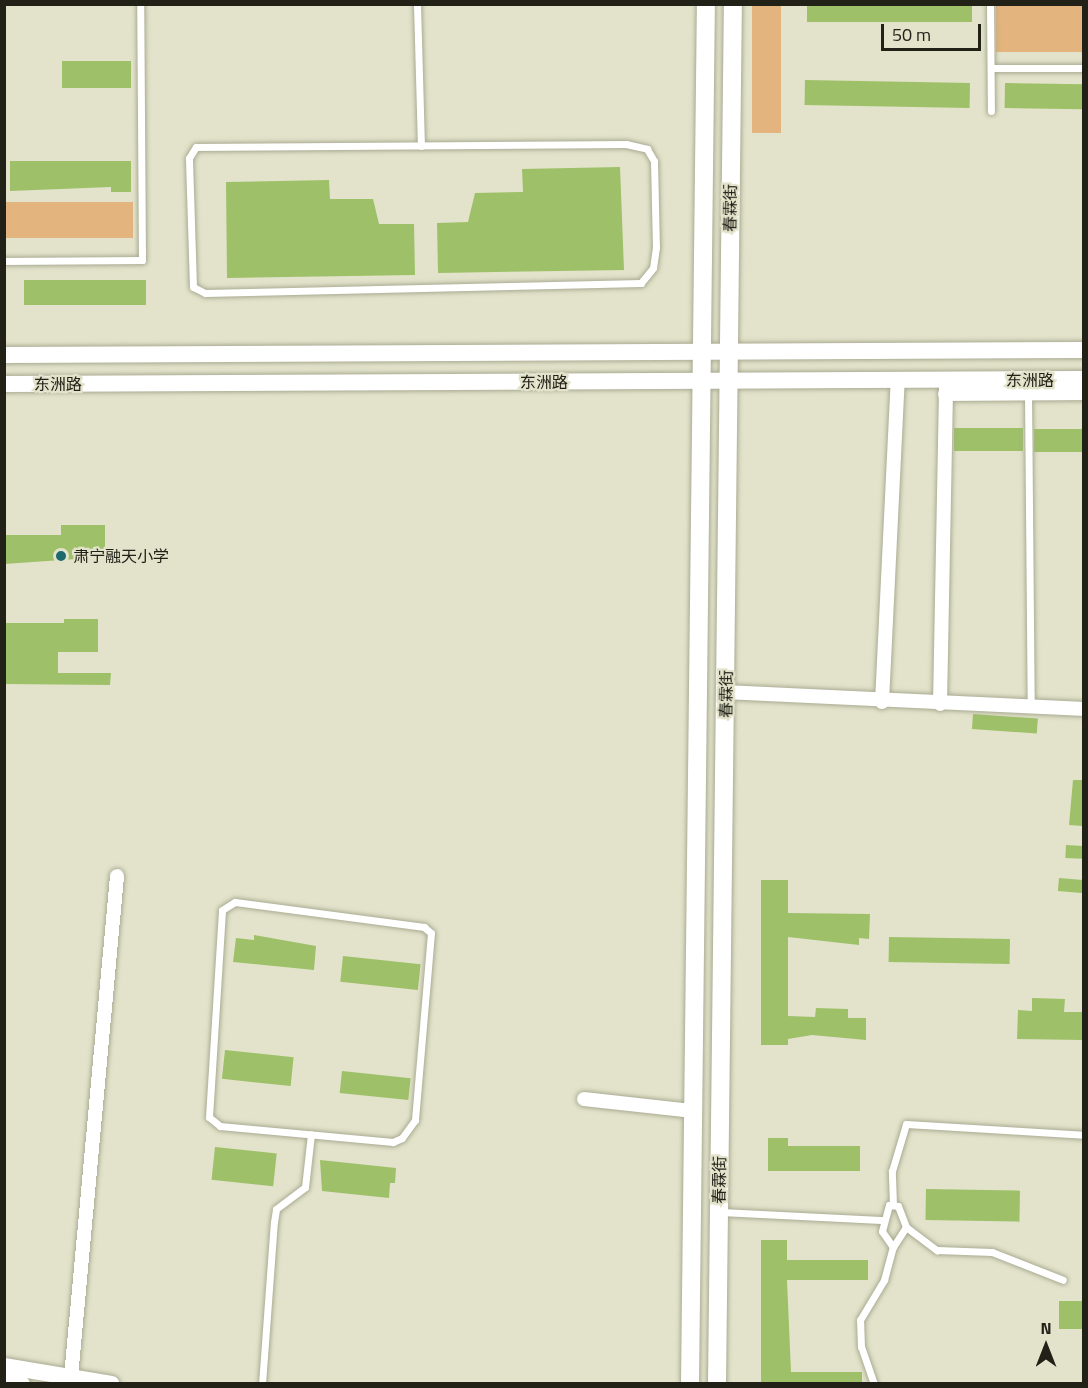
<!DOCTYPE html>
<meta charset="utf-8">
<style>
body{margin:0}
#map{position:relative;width:1088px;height:1388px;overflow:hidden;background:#e2e3ca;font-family:"Titillium Web","Noto Sans SC",sans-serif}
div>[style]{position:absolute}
.green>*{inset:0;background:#e3b47d;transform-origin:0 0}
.building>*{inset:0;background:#9ec068;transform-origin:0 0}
.roads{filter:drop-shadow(0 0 2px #aaab93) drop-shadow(0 0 2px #aaab93)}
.service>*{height:7px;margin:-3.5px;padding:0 3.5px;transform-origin:3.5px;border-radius:3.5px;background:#fff}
.minor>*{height:14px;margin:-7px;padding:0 7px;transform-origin:7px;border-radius:7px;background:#fff}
.tertiary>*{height:16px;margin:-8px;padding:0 8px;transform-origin:8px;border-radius:8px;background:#fff}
.secondary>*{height:18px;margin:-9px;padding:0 9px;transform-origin:9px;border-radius:9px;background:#fff}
.dots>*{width:16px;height:16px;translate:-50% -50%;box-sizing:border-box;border:3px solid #e2e3ca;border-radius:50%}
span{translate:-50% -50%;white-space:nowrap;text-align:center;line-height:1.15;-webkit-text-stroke:4.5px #e2e3ca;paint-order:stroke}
.street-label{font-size:16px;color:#212118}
.poi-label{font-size:16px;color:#212118}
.left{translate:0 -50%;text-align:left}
.frame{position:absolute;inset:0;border:6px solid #212118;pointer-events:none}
.north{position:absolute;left:1016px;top:1316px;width:60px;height:60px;-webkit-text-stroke:4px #e2e3ca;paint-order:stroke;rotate:0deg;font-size:16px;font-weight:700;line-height:24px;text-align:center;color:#212118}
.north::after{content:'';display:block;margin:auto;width:21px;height:27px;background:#212118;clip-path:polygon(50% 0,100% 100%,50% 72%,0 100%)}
.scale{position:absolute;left:881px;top:24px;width:100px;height:27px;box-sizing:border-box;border:3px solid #212118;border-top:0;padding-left:8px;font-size:18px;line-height:21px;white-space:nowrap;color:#212118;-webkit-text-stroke:4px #e2e3ca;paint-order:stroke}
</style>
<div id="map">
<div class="green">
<i style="left:752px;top:5px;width:29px;height:128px"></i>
<i style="left:996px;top:5px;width:87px;height:47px"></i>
<i style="left:5px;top:202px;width:128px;height:36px"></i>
</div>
<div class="building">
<i style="left:807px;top:4px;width:165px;height:18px"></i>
<i style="left:62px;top:61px;width:69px;height:27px"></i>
<i style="left:805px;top:80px;width:165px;height:25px;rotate:1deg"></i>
<i style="left:1005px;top:83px;width:78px;height:25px;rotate:1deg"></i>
<i style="clip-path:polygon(10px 161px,131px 161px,131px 192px,111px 192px,111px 187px,10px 191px)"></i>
<i style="clip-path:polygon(620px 167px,624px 270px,438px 273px,437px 223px,468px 222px,475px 193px,523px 192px,522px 169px)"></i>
<i style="clip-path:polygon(329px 180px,330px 199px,373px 199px,379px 224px,414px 224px,415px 275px,227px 278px,226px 182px)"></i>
<i style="left:24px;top:280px;width:122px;height:25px"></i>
<i style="left:954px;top:428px;width:69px;height:23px"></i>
<i style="left:1034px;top:429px;width:49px;height:23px"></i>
<i style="clip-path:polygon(61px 525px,105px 525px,105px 557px,4px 564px,4px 535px,61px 535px)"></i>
<i style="clip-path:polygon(64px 619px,98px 619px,98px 652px,58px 652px,58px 673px,111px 673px,110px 685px,4px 684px,4px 623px,64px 623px)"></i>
<i style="left:973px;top:714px;width:65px;height:15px;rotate:4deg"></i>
<i style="clip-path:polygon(1073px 780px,1083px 780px,1083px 826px,1069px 825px)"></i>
<i style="left:1066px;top:845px;width:17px;height:13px;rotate:3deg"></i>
<i style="left:1059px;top:878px;width:24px;height:13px;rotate:5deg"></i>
<i style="clip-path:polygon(761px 880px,788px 880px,788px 913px,870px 914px,869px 939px,859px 938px,859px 945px,788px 937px,788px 1016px,815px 1017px,816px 1008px,848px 1009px,848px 1018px,866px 1018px,866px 1040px,812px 1035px,788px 1039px,788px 1045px,761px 1045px)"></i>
<i style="clip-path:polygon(254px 935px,316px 946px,314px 970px,233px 962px,236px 938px,254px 940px)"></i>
<i style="left:889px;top:937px;width:121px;height:25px;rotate:1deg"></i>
<i style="left:343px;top:956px;width:78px;height:26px;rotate:6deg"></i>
<i style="clip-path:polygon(1032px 998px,1065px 999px,1064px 1012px,1083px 1012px,1083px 1040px,1017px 1039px,1018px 1010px,1032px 1011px)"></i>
<i style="left:225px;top:1050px;width:69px;height:29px;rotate:6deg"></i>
<i style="left:342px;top:1071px;width:69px;height:22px;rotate:6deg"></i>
<i style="clip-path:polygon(768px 1138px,788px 1138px,788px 1146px,860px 1146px,860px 1171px,768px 1171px)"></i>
<i style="left:215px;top:1147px;width:62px;height:33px;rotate:6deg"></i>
<i style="clip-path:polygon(320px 1160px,396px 1168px,395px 1183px,390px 1183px,389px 1198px,322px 1191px)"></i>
<i style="left:926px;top:1189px;width:94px;height:31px;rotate:1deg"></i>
<i style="clip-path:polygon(761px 1240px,787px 1240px,787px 1260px,868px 1260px,868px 1280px,787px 1280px,791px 1372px,862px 1372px,862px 1383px,761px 1383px)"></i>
<i style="left:1059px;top:1301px;width:24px;height:28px"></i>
</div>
<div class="roads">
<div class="service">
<i style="left:417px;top:4px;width:142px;rotate:88.4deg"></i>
<i style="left:990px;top:4px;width:107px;rotate:89.5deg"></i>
<i style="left:991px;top:68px;width:93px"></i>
<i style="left:626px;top:144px;width:22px;rotate:13deg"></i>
<i style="left:647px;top:149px;width:14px;rotate:60deg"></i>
<i style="left:654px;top:161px;width:86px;rotate:88.7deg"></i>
<i style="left:656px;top:247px;width:21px;rotate:98deg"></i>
<i style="left:653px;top:268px;width:19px;rotate:129deg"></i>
<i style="left:641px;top:283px;width:436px;rotate:178.7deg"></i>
<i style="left:205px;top:293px;width:13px;rotate:-153deg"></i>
<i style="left:193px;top:287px;width:129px;rotate:-91.8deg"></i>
<i style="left:189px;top:158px;width:13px;rotate:-58deg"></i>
<i style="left:196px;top:147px;width:430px;rotate:-0.4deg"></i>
<i style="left:4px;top:261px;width:138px;rotate:-0.4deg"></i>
<i style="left:142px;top:260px;width:256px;rotate:-90.4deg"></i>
<i style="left:1028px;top:393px;width:314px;rotate:89.5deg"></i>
<i style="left:235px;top:902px;width:191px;rotate:7.5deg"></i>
<i style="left:424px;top:927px;width:9px;rotate:41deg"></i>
<i style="left:431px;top:933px;width:188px;rotate:94.9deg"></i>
<i style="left:415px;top:1120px;width:22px;rotate:126deg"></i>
<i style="left:402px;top:1138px;width:10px;rotate:156deg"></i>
<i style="left:393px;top:1142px;width:174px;rotate:-174.7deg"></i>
<i style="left:220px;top:1126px;width:14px;rotate:-141deg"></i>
<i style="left:209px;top:1117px;width:207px;rotate:-86.4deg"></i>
<i style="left:222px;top:910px;width:15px;rotate:-32deg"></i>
<i style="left:889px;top:1205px;width:9px;rotate:6deg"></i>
<i style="left:898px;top:1206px;width:22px;rotate:69deg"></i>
<i style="left:906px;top:1227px;width:24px;rotate:123deg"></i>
<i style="left:893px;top:1247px;width:19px;rotate:-125deg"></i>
<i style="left:882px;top:1231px;width:27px;rotate:-75deg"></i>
<i style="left:893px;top:1205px;width:34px;rotate:-92deg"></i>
<i style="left:892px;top:1171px;width:49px;rotate:-73.4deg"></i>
<i style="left:906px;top:1124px;width:178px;rotate:3.5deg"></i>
<i style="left:721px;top:1212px;width:160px;rotate:2.9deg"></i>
<i style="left:906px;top:1227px;width:39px;rotate:37deg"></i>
<i style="left:937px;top:1250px;width:55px;rotate:2.1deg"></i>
<i style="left:992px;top:1252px;width:76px;rotate:21.5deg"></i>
<i style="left:262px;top:1384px;width:162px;rotate:-85.8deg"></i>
<i style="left:274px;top:1222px;width:13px;rotate:-81deg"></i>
<i style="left:276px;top:1209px;width:36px;rotate:-37deg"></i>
<i style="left:305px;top:1187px;width:53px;rotate:-83.5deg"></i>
<i style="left:874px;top:1384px;width:39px;rotate:-109deg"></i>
<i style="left:861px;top:1347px;width:27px;rotate:-92deg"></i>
<i style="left:860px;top:1320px;width:47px;rotate:-59deg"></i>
<i style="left:884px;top:1280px;width:34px;rotate:-75deg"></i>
</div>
<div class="minor">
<i style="left:945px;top:394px;width:139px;rotate:-0.4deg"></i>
<i style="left:726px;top:692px;width:358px;rotate:2.7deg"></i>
<i style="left:882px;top:702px;width:322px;rotate:-87.2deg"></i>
<i style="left:940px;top:704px;width:324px;rotate:-88.9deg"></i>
<i style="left:584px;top:1099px;width:110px;rotate:6.3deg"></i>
<i style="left:71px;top:1377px;width:503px;rotate:-84.75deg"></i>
</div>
<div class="tertiary">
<i style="left:4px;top:355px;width:1080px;rotate:-0.27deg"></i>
<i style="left:4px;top:384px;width:1080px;rotate:-0.27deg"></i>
<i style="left:4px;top:1366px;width:109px;rotate:9.5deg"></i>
<i style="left:4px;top:1381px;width:18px;rotate:9deg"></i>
</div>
<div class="secondary">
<i style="left:690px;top:1384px;width:1380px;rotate:-89.34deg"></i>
<i style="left:717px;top:1384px;width:1380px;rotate:-89.34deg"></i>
</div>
</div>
<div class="dots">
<i style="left:61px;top:556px;background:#1d6a6e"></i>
</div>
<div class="street-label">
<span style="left:730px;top:208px;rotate:-89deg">春霖街</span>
<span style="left:1030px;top:380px">东洲路</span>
<span style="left:544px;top:382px">东洲路</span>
<span style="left:58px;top:384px">东洲路</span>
<span style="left:726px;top:694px;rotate:-89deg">春霖街</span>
<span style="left:719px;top:1180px;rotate:-89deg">春霖街</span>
</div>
<div class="poi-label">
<span class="left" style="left:73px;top:556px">肃宁融天小学</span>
</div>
<div class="frame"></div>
<div class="north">N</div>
<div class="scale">50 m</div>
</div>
